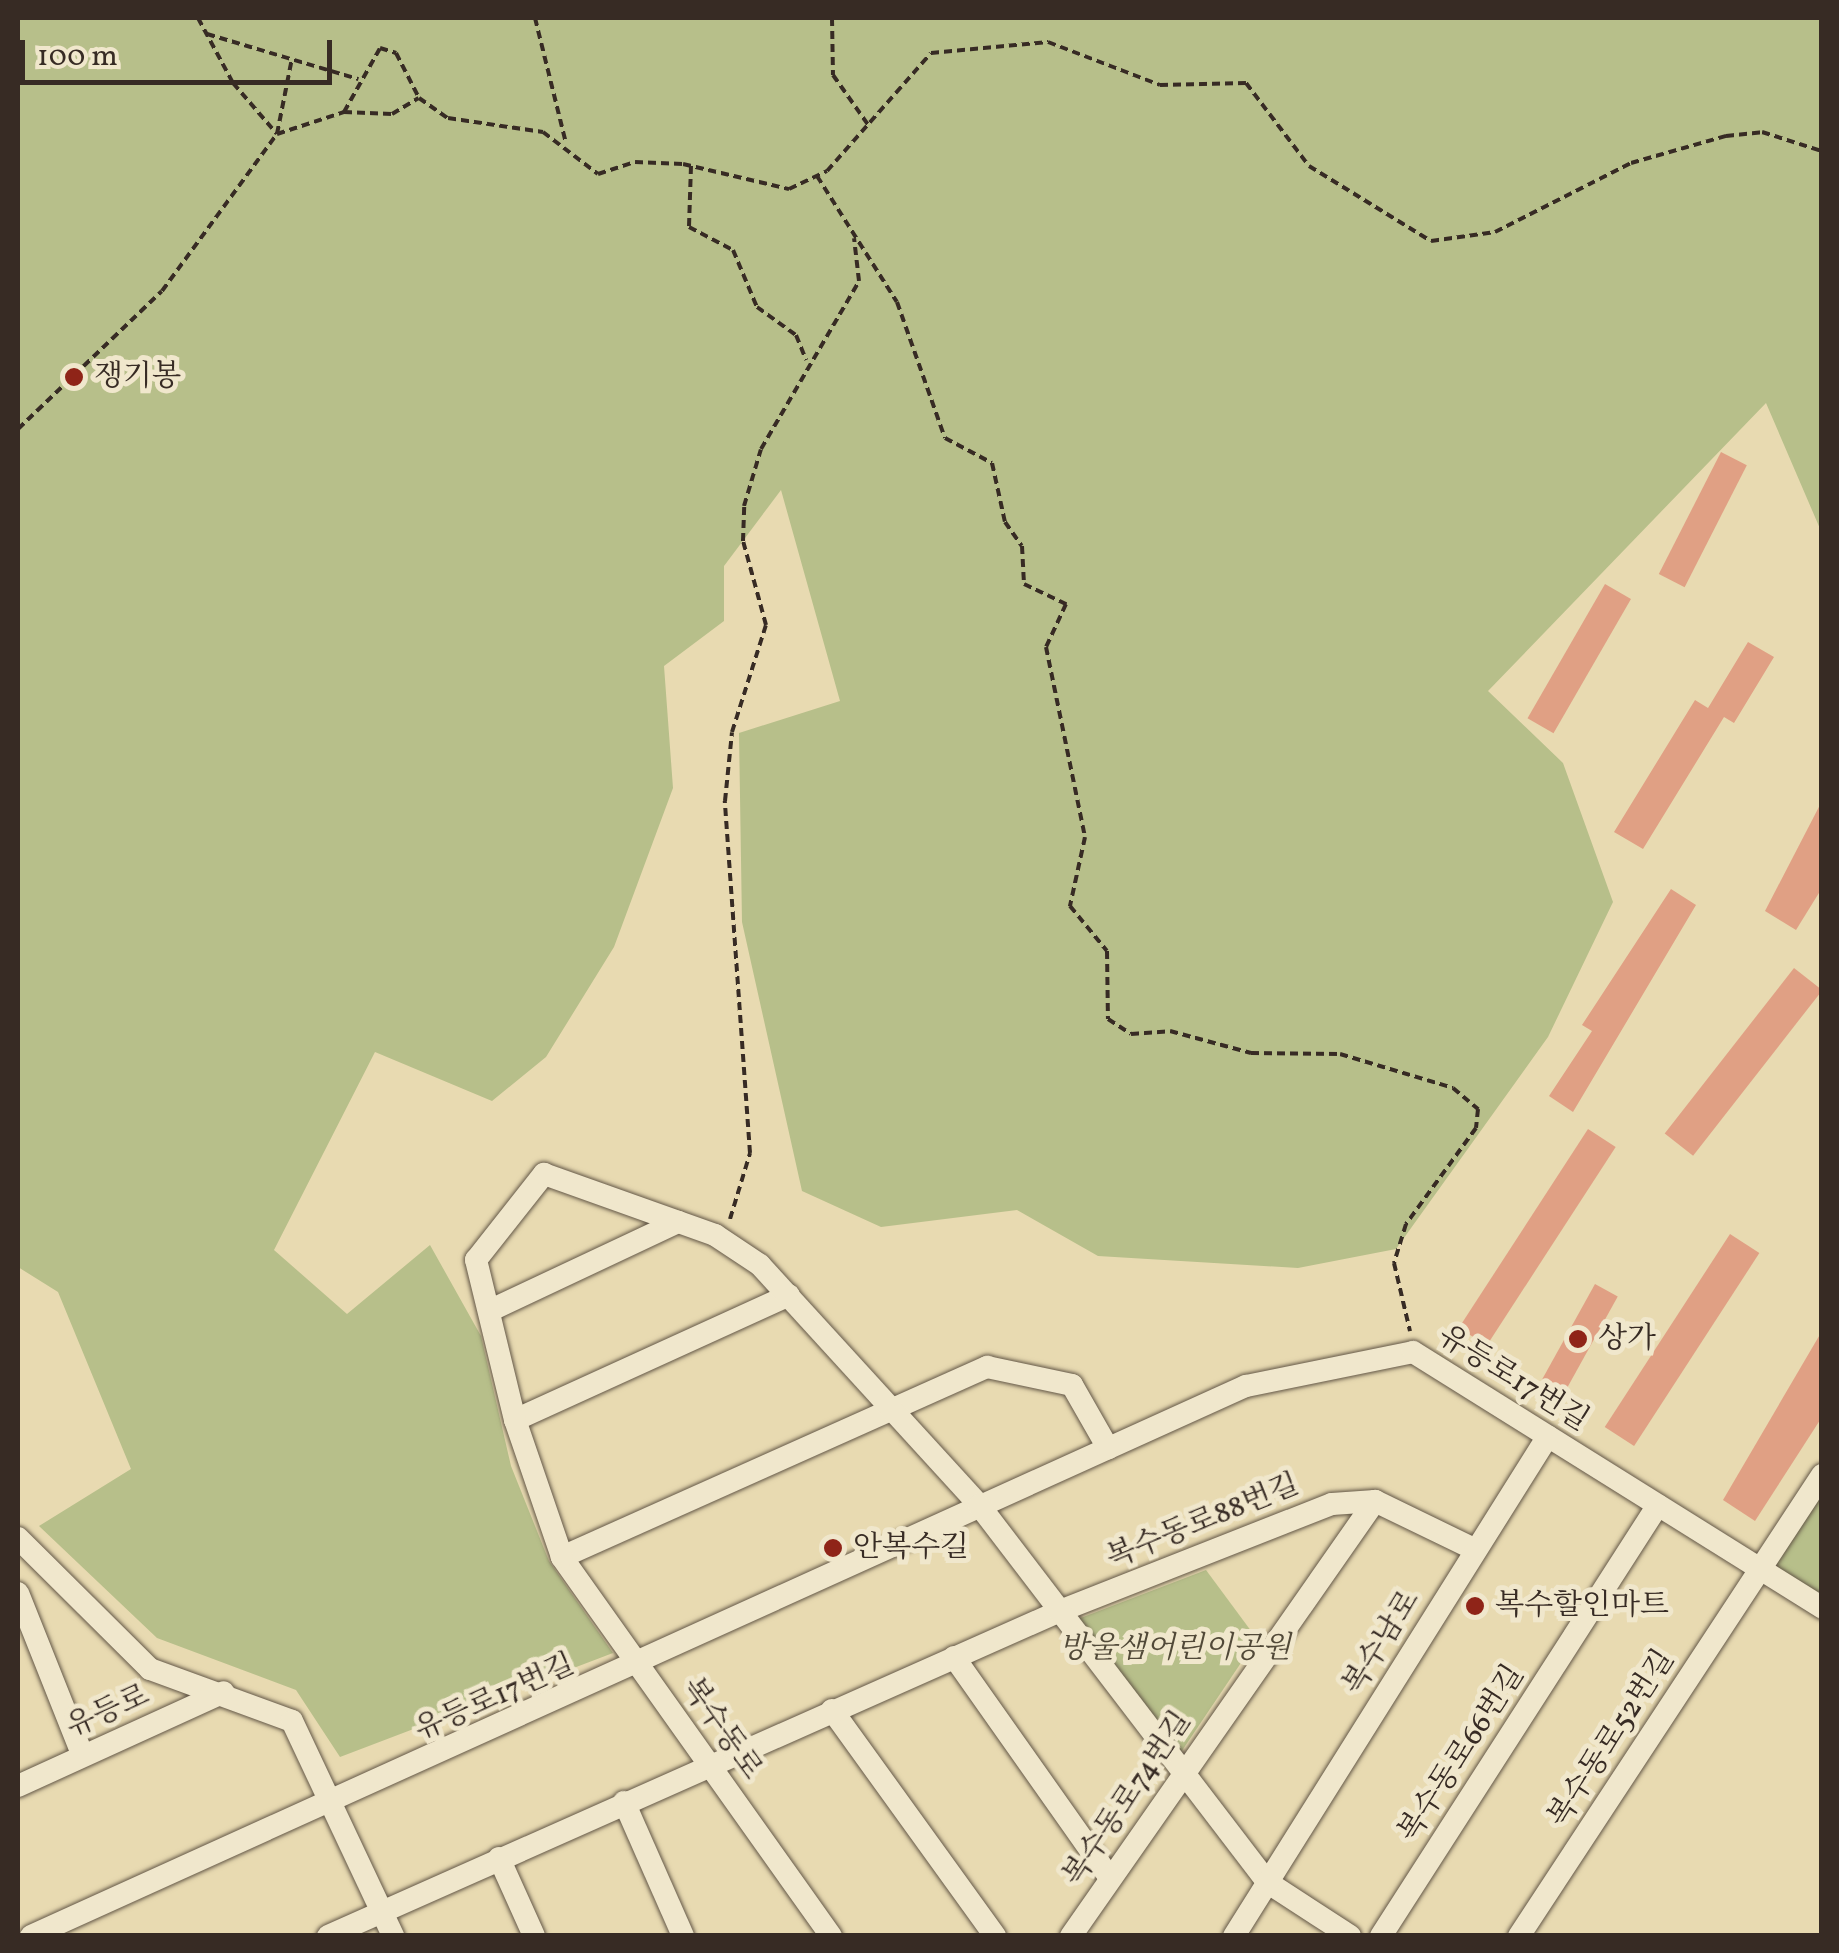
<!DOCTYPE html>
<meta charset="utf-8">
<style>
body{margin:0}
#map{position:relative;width:1839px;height:1953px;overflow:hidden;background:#e8dab1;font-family:Vollkorn,"Noto Serif KR",serif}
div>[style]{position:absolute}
.green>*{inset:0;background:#b7bf8a}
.building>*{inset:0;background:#e0a084;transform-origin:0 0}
.path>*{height:4px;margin-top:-2px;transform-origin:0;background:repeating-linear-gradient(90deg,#372b24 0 8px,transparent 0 13px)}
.roads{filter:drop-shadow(0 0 2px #635747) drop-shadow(0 0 2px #635747)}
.street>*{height:22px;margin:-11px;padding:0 11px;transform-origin:11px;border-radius:11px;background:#f0e7cc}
.dots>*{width:28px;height:28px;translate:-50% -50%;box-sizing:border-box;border:5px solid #f0e7cc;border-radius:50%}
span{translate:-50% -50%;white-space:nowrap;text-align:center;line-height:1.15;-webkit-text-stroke:10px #f0e7cc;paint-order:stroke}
.poi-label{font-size:30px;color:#372b24}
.left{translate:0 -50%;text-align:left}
.street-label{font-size:30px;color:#372b24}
.park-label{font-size:30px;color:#514938;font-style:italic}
.frame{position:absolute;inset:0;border:20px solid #372b24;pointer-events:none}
.scale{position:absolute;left:20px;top:40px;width:312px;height:45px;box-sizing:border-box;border:5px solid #372b24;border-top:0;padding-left:12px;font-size:30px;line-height:35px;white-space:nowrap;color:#372b24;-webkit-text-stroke:8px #f0e7cc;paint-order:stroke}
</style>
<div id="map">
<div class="green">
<i style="clip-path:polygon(18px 18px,1821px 18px,1821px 531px,1766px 403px,1488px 691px,1563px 763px,1613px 902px,1548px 1037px,1396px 1249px,1298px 1268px,1098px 1256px,1017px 1210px,881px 1227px,802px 1191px,742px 922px,739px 733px,840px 701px,781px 490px,724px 566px,724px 621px,664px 666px,673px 788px,614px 947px,546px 1057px,492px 1101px,375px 1052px,274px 1250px,347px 1314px,430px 1245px,481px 1336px,511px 1466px,549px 1561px,613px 1653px,340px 1757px,296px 1690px,157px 1638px,39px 1526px,131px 1469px,58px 1292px,18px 1267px)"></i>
<i style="clip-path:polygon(1821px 1495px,1821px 1599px,1770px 1570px)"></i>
<i style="clip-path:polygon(1206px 1570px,1257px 1639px,1175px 1761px,1078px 1619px)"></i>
</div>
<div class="building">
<i style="left:1721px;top:452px;width:29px;height:137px;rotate:27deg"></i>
<i style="left:1605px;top:584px;width:30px;height:155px;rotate:30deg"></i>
<i style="clip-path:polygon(1748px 642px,1774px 657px,1734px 723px,1724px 717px,1643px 849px,1614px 832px,1695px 700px,1708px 708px)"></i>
<i style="clip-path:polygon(1822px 801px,1822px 888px,1796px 930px,1765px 911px)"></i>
<i style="clip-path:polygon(1671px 889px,1696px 905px,1573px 1112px,1549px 1096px,1592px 1031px,1582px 1025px)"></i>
<i style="left:1794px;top:968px;width:36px;height:210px;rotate:38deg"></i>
<i style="left:1588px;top:1129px;width:33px;height:237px;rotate:33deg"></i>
<i style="left:1730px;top:1234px;width:35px;height:230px;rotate:33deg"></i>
<i style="left:1595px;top:1284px;width:26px;height:112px;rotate:29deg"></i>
<i style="clip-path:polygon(1822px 1331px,1822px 1417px,1755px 1521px,1723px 1500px)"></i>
</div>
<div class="path">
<i style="left:198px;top:18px;width:74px;rotate:61.7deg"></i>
<i style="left:233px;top:83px;width:67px;rotate:49.2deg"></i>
<i style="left:277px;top:134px;width:71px;rotate:-18.2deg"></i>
<i style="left:344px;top:112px;width:48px;rotate:2.4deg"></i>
<i style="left:392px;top:114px;width:31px;rotate:-31deg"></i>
<i style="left:419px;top:98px;width:35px;rotate:35deg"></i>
<i style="left:448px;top:118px;width:96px;rotate:8.4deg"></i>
<i style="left:543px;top:132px;width:69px;rotate:37.4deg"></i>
<i style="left:598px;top:174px;width:39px;rotate:-18deg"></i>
<i style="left:635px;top:162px;width:48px;rotate:2.4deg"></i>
<i style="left:683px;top:164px;width:109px;rotate:13.3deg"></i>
<i style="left:789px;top:189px;width:42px;rotate:-25.3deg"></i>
<i style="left:827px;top:171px;width:157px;rotate:-48.6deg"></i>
<i style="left:931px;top:53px;width:118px;rotate:-5.4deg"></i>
<i style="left:1048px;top:42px;width:120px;rotate:21deg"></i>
<i style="left:1160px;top:85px;width:86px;rotate:-1.3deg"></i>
<i style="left:1246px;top:83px;width:104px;rotate:52.8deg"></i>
<i style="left:1309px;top:166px;width:143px;rotate:31.6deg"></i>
<i style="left:1431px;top:241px;width:65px;rotate:-8deg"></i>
<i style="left:1495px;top:232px;width:153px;rotate:-26.9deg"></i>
<i style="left:1631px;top:163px;width:99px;rotate:-15.9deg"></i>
<i style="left:1726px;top:136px;width:36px;rotate:-6deg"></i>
<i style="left:1762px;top:132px;width:63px;rotate:17.6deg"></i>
<i style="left:535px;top:18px;width:129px;rotate:76.1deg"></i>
<i style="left:832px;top:18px;width:57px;rotate:89deg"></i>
<i style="left:833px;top:75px;width:62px;rotate:54.8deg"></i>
<i style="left:207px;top:34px;width:158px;rotate:16.6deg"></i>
<i style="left:344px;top:112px;width:73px;rotate:-60.6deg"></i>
<i style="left:380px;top:48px;width:17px;rotate:17deg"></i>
<i style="left:396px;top:53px;width:51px;rotate:62.9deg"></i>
<i style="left:691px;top:166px;width:61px;rotate:91.9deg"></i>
<i style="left:689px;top:227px;width:50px;rotate:27.6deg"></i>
<i style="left:733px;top:250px;width:62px;rotate:67.2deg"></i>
<i style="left:757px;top:307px;width:48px;rotate:35.7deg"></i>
<i style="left:796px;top:335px;width:27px;rotate:68deg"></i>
<i style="left:817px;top:176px;width:149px;rotate:57.6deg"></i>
<i style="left:897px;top:302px;width:144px;rotate:70.6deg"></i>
<i style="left:945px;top:438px;width:53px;rotate:28deg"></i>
<i style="left:992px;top:463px;width:60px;rotate:77.6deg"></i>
<i style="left:1005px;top:522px;width:29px;rotate:55deg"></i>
<i style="left:1022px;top:546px;width:38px;rotate:87deg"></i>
<i style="left:1024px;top:584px;width:47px;rotate:25.5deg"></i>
<i style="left:1066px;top:604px;width:47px;rotate:114.9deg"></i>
<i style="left:1046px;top:647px;width:194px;rotate:78.4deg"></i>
<i style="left:1085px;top:837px;width:71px;rotate:102.3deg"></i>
<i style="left:1070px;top:906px;width:58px;rotate:50.6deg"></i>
<i style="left:1107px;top:951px;width:68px;rotate:89.2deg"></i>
<i style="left:1108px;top:1019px;width:27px;rotate:33deg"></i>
<i style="left:1131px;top:1034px;width:39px;rotate:-4deg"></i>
<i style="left:1170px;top:1031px;width:84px;rotate:15.2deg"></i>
<i style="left:1251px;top:1053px;width:89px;rotate:0.6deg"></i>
<i style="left:1340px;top:1054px;width:118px;rotate:16.7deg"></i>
<i style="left:1453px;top:1088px;width:33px;rotate:40deg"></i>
<i style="left:1478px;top:1109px;width:19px;rotate:96deg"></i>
<i style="left:1476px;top:1128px;width:119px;rotate:126.1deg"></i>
<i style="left:1406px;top:1224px;width:41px;rotate:107.1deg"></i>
<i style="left:1394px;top:1263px;width:70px;rotate:76.8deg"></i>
<i style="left:18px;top:429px;width:199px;rotate:-43.8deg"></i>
<i style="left:162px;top:291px;width:195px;rotate:-53.8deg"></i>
<i style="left:277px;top:134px;width:77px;rotate:-78.8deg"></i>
<i style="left:730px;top:1219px;width:69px;rotate:-73.1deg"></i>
<i style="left:750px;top:1153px;width:353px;rotate:-94.1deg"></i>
<i style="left:725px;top:801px;width:69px;rotate:-84.2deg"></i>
<i style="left:732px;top:732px;width:112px;rotate:-72.4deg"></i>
<i style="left:766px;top:625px;width:87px;rotate:-105.3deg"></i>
<i style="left:743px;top:541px;width:35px;rotate:-88deg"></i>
<i style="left:744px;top:506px;width:59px;rotate:-73.4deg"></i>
<i style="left:761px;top:449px;width:194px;rotate:-59.7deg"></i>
<i style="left:859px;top:281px;width:43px;rotate:-96.6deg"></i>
</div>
<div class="roads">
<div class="street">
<i style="left:491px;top:1310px;width:207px;rotate:-25.2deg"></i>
<i style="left:515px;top:1420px;width:301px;rotate:-24.5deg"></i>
<i style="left:18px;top:1538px;width:186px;rotate:44.8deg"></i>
<i style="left:150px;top:1669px;width:151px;rotate:20.1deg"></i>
<i style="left:292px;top:1721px;width:238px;rotate:64.8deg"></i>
<i style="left:562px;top:1557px;width:466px;rotate:-24.1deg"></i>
<i style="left:987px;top:1367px;width:87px;rotate:12deg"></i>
<i style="left:1072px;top:1385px;width:73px;rotate:60.3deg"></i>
<i style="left:18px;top:1593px;width:175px;rotate:68.3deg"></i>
<i style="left:954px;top:1657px;width:271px;rotate:54.8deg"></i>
<i style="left:832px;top:1710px;width:279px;rotate:54.2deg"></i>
<i style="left:18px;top:1786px;width:226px;rotate:-24.5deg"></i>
<i style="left:624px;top:1802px;width:146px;rotate:66.2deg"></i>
<i style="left:499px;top:1858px;width:85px;rotate:65.8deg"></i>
<i style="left:31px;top:1936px;width:1334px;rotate:-24.36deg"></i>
<i style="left:1246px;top:1386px;width:170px;rotate:-11.5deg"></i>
<i style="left:1413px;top:1352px;width:483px;rotate:32deg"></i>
<i style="left:328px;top:1936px;width:801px;rotate:-23.94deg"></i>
<i style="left:1060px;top:1611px;width:292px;rotate:-21.5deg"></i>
<i style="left:1332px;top:1504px;width:43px;rotate:-4deg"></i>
<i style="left:1375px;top:1501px;width:112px;rotate:25.9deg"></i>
<i style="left:831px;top:1936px;width:465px;rotate:-125.4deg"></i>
<i style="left:562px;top:1557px;width:145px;rotate:-108.9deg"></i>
<i style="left:515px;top:1420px;width:165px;rotate:-103.7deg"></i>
<i style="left:476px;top:1260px;width:110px;rotate:-51.7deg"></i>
<i style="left:544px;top:1174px;width:182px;rotate:19.6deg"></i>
<i style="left:715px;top:1235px;width:54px;rotate:33.7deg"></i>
<i style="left:760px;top:1265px;width:325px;rotate:47.6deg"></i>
<i style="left:979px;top:1505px;width:474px;rotate:52.6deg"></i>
<i style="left:1267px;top:1882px;width:99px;rotate:33deg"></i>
<i style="left:1071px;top:1936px;width:531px;rotate:-55.05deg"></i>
<i style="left:1234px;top:1936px;width:590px;rotate:-57.87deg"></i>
<i style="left:1381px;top:1936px;width:512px;rotate:-57.27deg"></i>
<i style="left:1519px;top:1936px;width:552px;rotate:-56.68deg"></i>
</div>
</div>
<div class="dots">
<i style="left:74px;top:377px;background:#8f2418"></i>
<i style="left:1578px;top:1339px;background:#8f2418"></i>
<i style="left:833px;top:1548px;background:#8f2418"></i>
<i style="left:1475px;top:1606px;background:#8f2418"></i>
</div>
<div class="poi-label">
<span class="left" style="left:94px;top:377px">쟁기봉</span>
<span class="left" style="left:1598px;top:1339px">상가</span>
<span class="left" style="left:853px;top:1548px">안복수길</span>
<span class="left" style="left:1495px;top:1606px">복수할인마트</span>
</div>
<div class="street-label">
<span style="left:1513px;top:1379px;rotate:32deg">유등로17번길</span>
<span style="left:1203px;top:1522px;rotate:-22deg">복수동로88번길</span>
<span style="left:1382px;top:1643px;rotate:-58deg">복수남로</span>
<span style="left:495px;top:1698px;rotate:-24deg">유등로17번길</span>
<span style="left:108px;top:1712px;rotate:-24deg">유등로</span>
<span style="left:721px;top:1729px;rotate:55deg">복수동로</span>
<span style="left:1612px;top:1739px;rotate:-57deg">복수동로52번길</span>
<span style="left:1462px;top:1754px;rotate:-57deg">복수동로66번길</span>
<span style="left:1128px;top:1799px;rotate:-56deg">복수동로74번길</span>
</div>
<div class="park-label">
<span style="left:1175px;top:1649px">방울샘어린이공원</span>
</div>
<div class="frame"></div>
<div class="scale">100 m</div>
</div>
